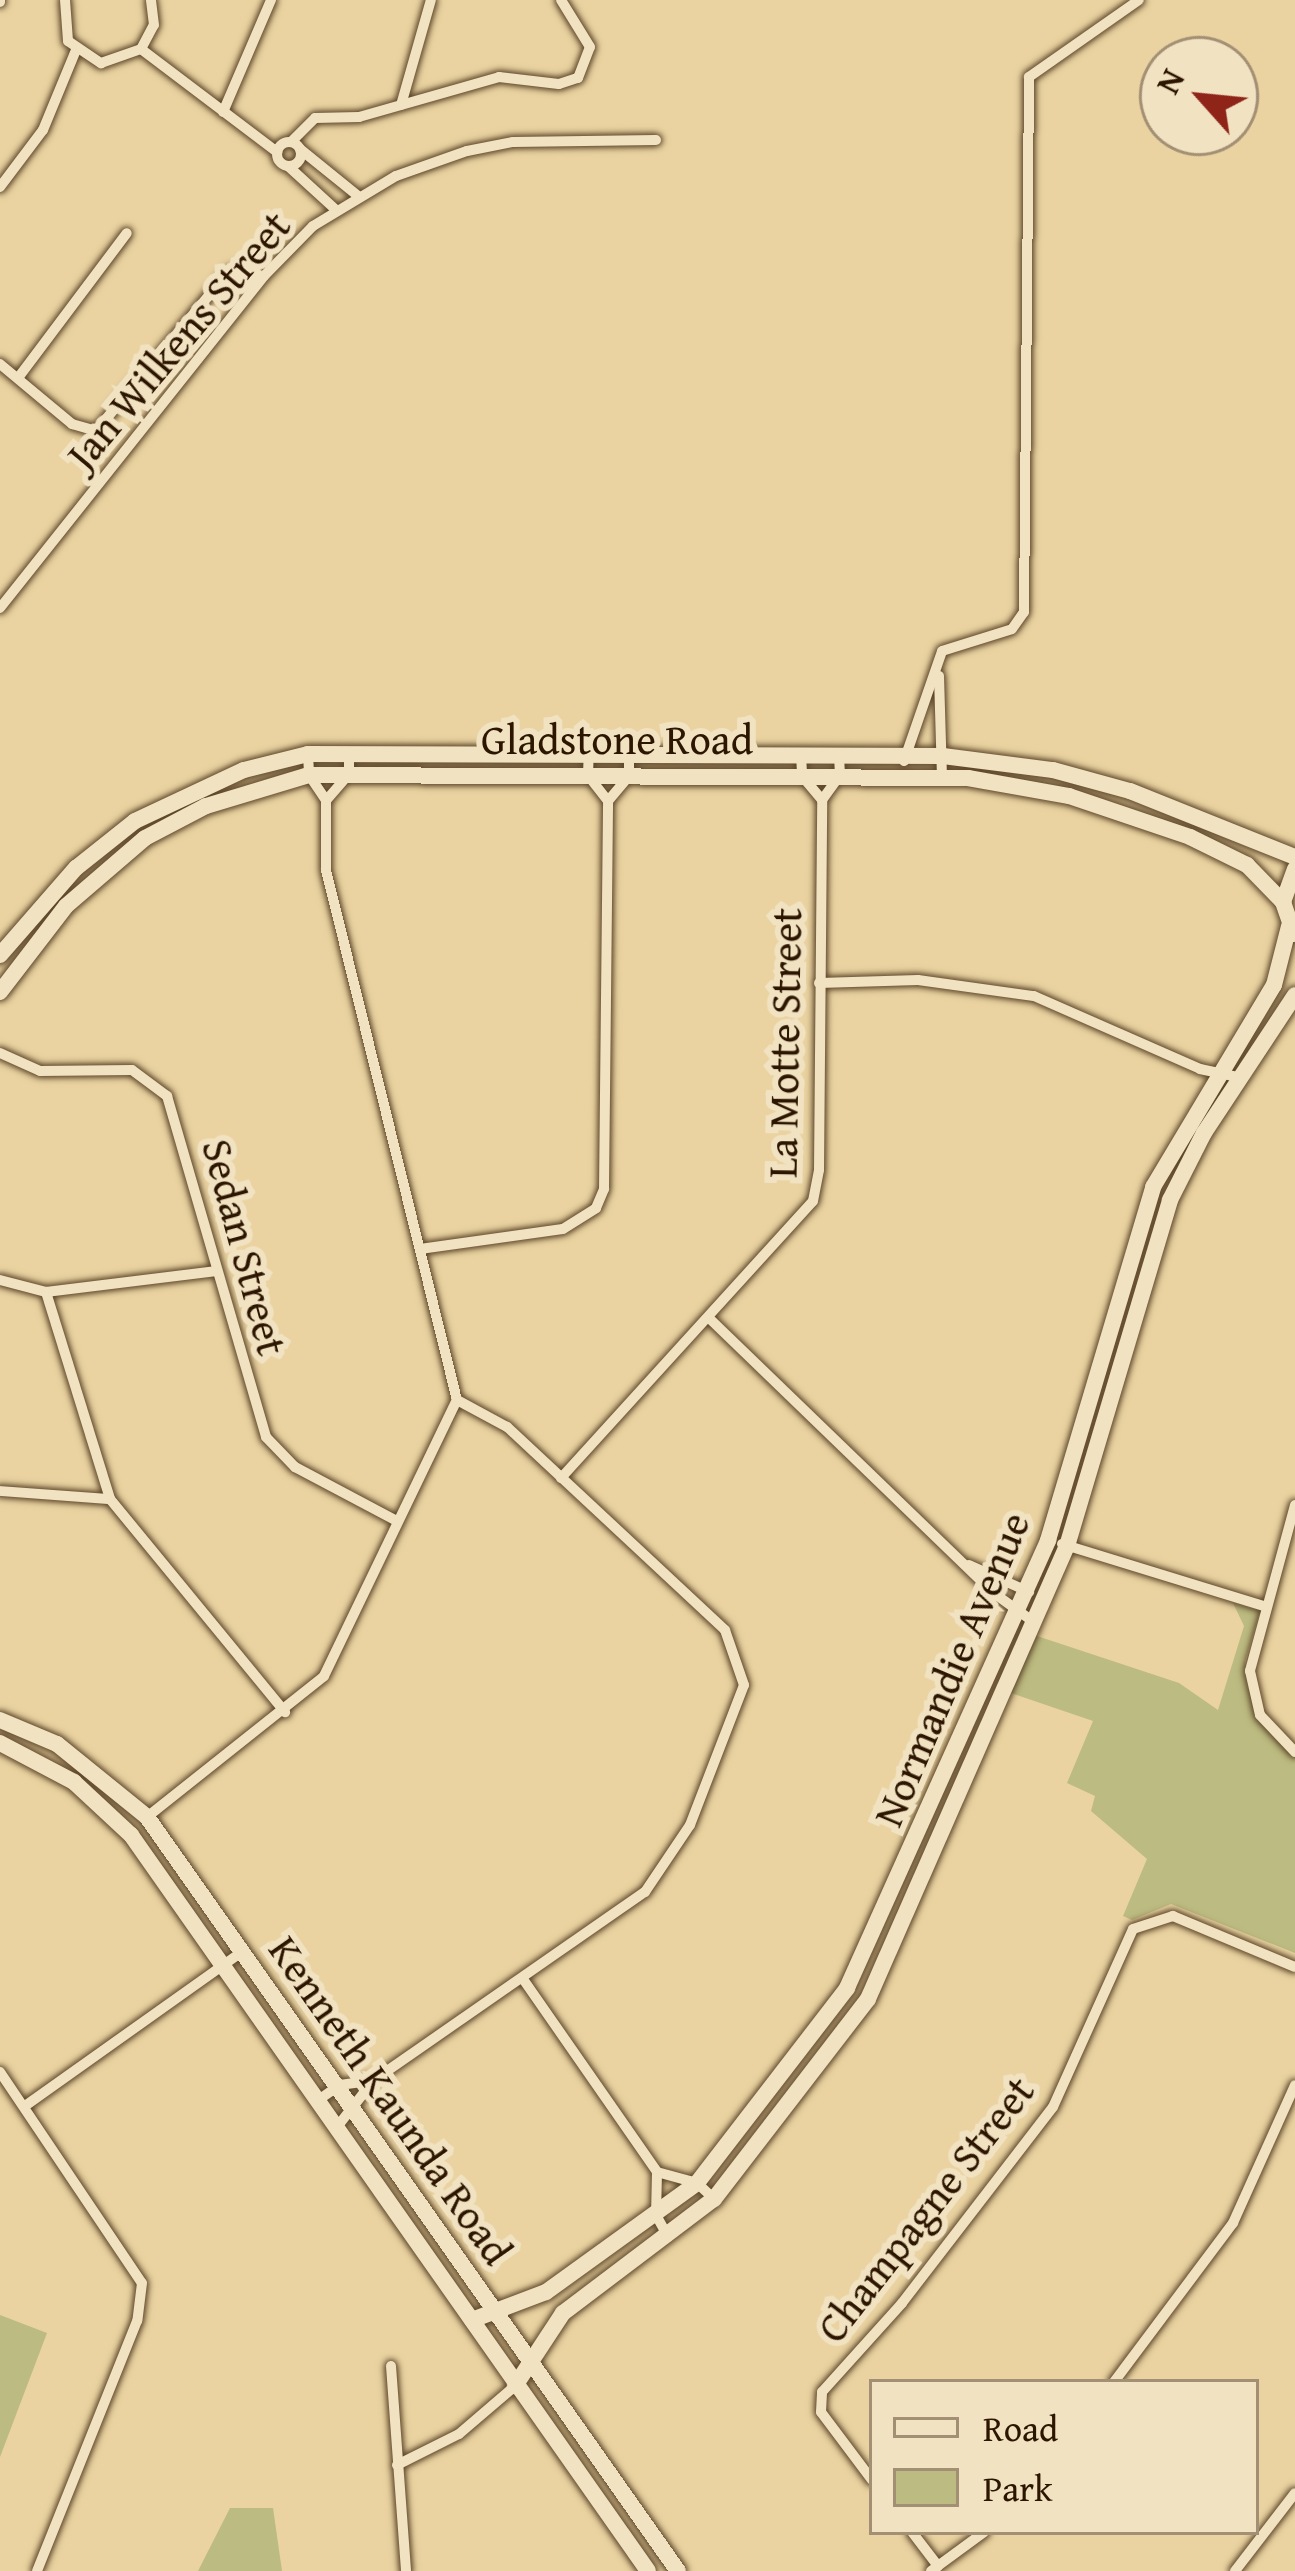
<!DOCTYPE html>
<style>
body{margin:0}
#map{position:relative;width:1295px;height:2571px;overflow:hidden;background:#ead3a1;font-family:"Gentium Book Plus",serif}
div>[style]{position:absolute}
.green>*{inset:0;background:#bcbb81}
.roads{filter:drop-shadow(0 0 3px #5c4528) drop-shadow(0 0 3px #5c4528)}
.street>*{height:10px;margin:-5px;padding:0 5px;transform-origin:5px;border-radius:5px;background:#f1e2c2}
.street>.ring{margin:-5px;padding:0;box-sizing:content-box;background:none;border:10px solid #f1e2c2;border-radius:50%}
.secondary>*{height:16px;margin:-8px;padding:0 8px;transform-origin:8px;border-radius:8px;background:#f1e2c2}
span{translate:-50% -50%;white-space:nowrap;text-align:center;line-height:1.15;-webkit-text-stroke:12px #f1e2c2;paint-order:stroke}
.street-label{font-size:42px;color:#2d1600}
.legend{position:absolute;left:869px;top:2379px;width:390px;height:156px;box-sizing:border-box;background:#f1e2c2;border:3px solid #a39074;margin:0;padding:15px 21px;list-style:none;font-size:36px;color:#2d1600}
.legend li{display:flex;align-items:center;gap:24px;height:60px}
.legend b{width:60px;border:3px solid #a39074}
.north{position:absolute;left:1139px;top:36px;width:120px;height:120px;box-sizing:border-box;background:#f1e2c2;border:3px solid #a39074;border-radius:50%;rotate:297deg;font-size:33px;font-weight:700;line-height:48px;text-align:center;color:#2d1600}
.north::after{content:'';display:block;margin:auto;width:42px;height:54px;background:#8f2418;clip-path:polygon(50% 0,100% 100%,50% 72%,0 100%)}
</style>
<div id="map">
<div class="green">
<i style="clip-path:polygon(1233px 1603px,1260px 1611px,1245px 1661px,1248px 1688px,1295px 1753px,1295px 1953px,1171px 1904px,1132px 1920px,1123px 1916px,1147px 1859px,1091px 1811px,1095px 1796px,1067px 1783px,1093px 1721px,1011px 1693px,1034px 1635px,1179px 1683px,1218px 1710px,1244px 1626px)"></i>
<i style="clip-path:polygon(0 2315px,47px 2333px,0 2457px)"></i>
<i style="clip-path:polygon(230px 2508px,273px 2508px,282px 2571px,198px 2571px)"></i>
</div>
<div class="roads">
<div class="street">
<i style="left:65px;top:0;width:41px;rotate:85.8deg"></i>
<i style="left:68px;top:41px;width:40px;rotate:34deg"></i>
<i style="left:101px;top:63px;width:42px;rotate:-19.3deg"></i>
<i style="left:141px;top:49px;width:27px;rotate:-62deg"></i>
<i style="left:154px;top:25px;width:25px;rotate:-97deg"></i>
<i style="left:0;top:2px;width:2px;rotate:-90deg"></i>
<i style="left:141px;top:49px;width:171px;rotate:37.1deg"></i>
<i style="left:401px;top:105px;width:109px;rotate:-74.1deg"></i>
<i style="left:223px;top:112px;width:122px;rotate:-66.8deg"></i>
<i style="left:291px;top:142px;width:34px;rotate:-45deg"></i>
<i style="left:315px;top:118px;width:44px;rotate:-1.3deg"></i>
<i style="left:359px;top:117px;width:146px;rotate:-15.9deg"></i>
<i style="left:499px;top:77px;width:60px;rotate:6.7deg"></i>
<i style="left:559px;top:84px;width:20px;rotate:-18deg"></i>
<i style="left:578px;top:78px;width:33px;rotate:-69deg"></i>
<i style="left:590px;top:47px;width:55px;rotate:-121.7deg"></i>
<i class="ring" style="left:277px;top:142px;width:14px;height:14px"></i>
<i style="left:300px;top:149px;width:75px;rotate:39deg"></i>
<i style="left:288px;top:166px;width:65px;rotate:42.5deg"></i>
<i style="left:0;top:187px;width:71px;rotate:-53deg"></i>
<i style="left:43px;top:130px;width:87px;rotate:-67.6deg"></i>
<i style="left:0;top:364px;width:94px;rotate:39.8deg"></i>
<i style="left:72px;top:424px;width:25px;rotate:16deg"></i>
<i style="left:96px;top:431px;width:204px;rotate:-50.2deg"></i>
<i style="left:227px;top:274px;width:18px;rotate:-22deg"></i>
<i style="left:18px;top:378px;width:181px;rotate:-53.1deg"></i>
<i style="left:0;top:608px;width:424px;rotate:-51.5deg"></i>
<i style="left:264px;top:276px;width:70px;rotate:-45.6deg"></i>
<i style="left:313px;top:226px;width:97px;rotate:-31.1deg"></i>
<i style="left:396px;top:176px;width:75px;rotate:-19.4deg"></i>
<i style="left:467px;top:151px;width:47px;rotate:-11.1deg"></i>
<i style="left:513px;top:142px;width:143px;rotate:-0.8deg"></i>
<i style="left:939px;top:676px;width:101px;rotate:88.3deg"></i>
<i style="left:308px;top:754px;width:21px;rotate:87deg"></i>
<i style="left:309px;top:775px;width:30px;rotate:56deg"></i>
<i style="left:349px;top:754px;width:20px;rotate:90deg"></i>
<i style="left:349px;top:774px;width:35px;rotate:131deg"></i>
<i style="left:326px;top:800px;width:70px;rotate:90deg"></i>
<i style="left:326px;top:870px;width:546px;rotate:76.12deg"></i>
<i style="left:801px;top:754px;width:22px;rotate:87deg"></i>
<i style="left:802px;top:776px;width:31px;rotate:50deg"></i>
<i style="left:904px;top:761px;width:116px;rotate:-70.9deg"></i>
<i style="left:942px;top:651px;width:73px;rotate:-17.4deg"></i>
<i style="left:1012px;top:629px;width:21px;rotate:-55deg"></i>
<i style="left:1024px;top:612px;width:535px;rotate:-89.46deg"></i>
<i style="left:1029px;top:77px;width:134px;rotate:-35deg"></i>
<i style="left:608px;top:801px;width:33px;rotate:-50deg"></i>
<i style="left:629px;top:776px;width:23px;rotate:-90deg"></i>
<i style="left:819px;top:983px;width:99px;rotate:-1.7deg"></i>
<i style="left:918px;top:980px;width:117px;rotate:7.9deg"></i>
<i style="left:1034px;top:996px;width:181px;rotate:23.7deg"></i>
<i style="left:1200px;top:1069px;width:39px;rotate:12deg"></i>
<i style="left:0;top:1053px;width:44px;rotate:24.2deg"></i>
<i style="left:40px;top:1071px;width:92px;rotate:-0.6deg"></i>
<i style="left:132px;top:1070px;width:44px;rotate:36.6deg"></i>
<i style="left:167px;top:1096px;width:355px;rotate:73.8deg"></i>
<i style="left:266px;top:1437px;width:42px;rotate:46deg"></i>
<i style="left:295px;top:1467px;width:115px;rotate:27.9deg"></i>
<i style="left:420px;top:1249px;width:144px;rotate:-8deg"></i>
<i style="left:563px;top:1229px;width:39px;rotate:-32deg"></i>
<i style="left:596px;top:1208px;width:21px;rotate:-67deg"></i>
<i style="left:604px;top:1189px;width:388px;rotate:-89.4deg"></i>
<i style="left:608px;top:801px;width:33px;rotate:-128deg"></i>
<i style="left:588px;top:775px;width:23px;rotate:-88deg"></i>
<i style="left:0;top:1280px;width:48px;rotate:14.6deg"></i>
<i style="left:46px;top:1292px;width:172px;rotate:-7deg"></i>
<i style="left:46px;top:1292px;width:217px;rotate:72.8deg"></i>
<i style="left:110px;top:1499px;width:276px;rotate:50.6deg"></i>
<i style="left:711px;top:1320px;width:395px;rotate:44deg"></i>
<i style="left:995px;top:1594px;width:49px;rotate:35.9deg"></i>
<i style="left:561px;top:1478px;width:374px;rotate:-47.7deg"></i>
<i style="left:813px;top:1201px;width:32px;rotate:-79deg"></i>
<i style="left:819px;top:1170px;width:370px;rotate:-89.5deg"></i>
<i style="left:822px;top:800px;width:31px;rotate:-54deg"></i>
<i style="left:840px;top:775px;width:21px;rotate:-93deg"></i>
<i style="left:0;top:1491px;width:110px;rotate:4.2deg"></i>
<i style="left:1295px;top:1505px;width:172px;rotate:105.2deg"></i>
<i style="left:1250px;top:1671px;width:45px;rotate:77.2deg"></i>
<i style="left:1260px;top:1715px;width:51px;rotate:46.6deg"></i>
<i style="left:1062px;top:1544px;width:211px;rotate:17.1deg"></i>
<i style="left:969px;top:1565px;width:66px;rotate:24.2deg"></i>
<i style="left:147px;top:1817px;width:226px;rotate:-38.5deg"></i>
<i style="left:324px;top:1676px;width:306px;rotate:-64.3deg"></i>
<i style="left:523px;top:1979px;width:235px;rotate:55.2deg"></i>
<i style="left:657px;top:2172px;width:41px;rotate:15.4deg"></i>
<i style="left:697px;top:2183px;width:23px;rotate:43deg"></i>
<i style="left:0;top:2072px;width:254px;rotate:56.1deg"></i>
<i style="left:142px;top:2283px;width:38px;rotate:97deg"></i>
<i style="left:137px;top:2321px;width:269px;rotate:111.8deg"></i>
<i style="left:317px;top:2101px;width:28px;rotate:-35deg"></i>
<i style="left:340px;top:2085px;width:34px;rotate:-8deg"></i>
<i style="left:374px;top:2080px;width:330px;rotate:-34.8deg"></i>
<i style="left:645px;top:1892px;width:81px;rotate:-56.1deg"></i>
<i style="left:690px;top:1825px;width:150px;rotate:-68.9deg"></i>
<i style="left:744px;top:1685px;width:58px;rotate:-109.1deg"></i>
<i style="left:725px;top:1630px;width:298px;rotate:-137deg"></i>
<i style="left:507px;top:1427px;width:57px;rotate:-151.6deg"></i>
<i style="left:25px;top:2106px;width:266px;rotate:-35.4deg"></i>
<i style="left:337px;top:2127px;width:60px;rotate:-51.8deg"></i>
<i style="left:657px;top:2172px;width:43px;rotate:91.3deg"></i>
<i style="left:656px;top:2215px;width:25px;rotate:61deg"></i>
<i style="left:391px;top:2366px;width:206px;rotate:85.8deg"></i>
<i style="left:1114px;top:2382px;width:199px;rotate:-53.2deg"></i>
<i style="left:1233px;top:2223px;width:151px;rotate:-65.8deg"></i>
<i style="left:397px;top:2465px;width:69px;rotate:-26.6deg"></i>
<i style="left:459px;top:2434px;width:74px;rotate:-40.6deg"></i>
<i style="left:872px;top:2480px;width:85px;rotate:-126.9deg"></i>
<i style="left:821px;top:2412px;width:20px;rotate:-87deg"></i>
<i style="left:822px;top:2392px;width:120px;rotate:-48deg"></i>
<i style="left:902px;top:2303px;width:247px;rotate:-52.4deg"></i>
<i style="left:1053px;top:2107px;width:195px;rotate:-65.8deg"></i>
<i style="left:1133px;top:1929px;width:42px;rotate:-18deg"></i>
<i style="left:1173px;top:1916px;width:132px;rotate:22.7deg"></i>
<i style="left:912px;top:2532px;width:43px;rotate:52.6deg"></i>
<i style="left:931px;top:2571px;width:66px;rotate:-36.3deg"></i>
<i style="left:1235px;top:2571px;width:98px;rotate:-52.4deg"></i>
</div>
<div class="secondary">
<i style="left:1294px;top:934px;width:34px;rotate:-109deg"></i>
<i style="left:1283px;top:902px;width:35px;rotate:-70deg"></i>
<i style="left:0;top:955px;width:116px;rotate:-48.9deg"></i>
<i style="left:76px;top:868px;width:75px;rotate:-38.5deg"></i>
<i style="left:135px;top:821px;width:120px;rotate:-25.1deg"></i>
<i style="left:244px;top:770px;width:66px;rotate:-14deg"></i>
<i style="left:308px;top:754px;width:635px;rotate:0.18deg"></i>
<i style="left:943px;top:756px;width:111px;rotate:7.3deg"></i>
<i style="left:1053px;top:770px;width:80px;rotate:15.3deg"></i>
<i style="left:1130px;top:791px;width:178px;rotate:21.8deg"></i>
<i style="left:0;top:992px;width:108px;rotate:-52.5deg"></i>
<i style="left:66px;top:906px;width:104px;rotate:-40.7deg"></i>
<i style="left:145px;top:838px;width:69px;rotate:-27.7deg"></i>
<i style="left:206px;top:806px;width:108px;rotate:-16.8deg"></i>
<i style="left:309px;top:775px;width:659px;rotate:0.26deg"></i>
<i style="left:968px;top:778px;width:103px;rotate:10.1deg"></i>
<i style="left:1069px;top:796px;width:128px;rotate:18.7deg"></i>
<i style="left:1190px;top:837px;width:64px;rotate:26.2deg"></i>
<i style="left:1247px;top:865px;width:52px;rotate:45.8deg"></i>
<i style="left:0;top:1720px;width:62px;rotate:22.8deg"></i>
<i style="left:57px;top:1744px;width:116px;rotate:39deg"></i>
<i style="left:147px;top:1817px;width:922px;rotate:54.85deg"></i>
<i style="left:0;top:1743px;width:84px;rotate:27.8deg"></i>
<i style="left:74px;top:1782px;width:78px;rotate:42.9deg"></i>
<i style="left:131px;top:1835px;width:899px;rotate:54.91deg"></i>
<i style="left:472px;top:2320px;width:79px;rotate:-20.7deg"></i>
<i style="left:546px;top:2292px;width:186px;rotate:-35.8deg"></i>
<i style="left:697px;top:2183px;width:246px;rotate:-52.4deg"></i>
<i style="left:847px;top:1988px;width:491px;rotate:-65.8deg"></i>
<i style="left:1048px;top:1540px;width:368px;rotate:-73.4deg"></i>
<i style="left:1153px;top:1187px;width:235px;rotate:-59.1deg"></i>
<i style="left:1274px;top:985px;width:61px;rotate:-75.7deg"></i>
<i style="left:515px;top:2386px;width:87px;rotate:-56.7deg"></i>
<i style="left:563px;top:2313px;width:189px;rotate:-37.1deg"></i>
<i style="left:714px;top:2199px;width:252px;rotate:-52.4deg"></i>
<i style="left:868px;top:1999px;width:495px;rotate:-66.3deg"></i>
<i style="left:1067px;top:1546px;width:361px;rotate:-73.4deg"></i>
<i style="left:1170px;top:1200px;width:75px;rotate:-63.1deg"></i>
<i style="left:1204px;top:1133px;width:165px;rotate:-56.6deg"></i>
</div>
</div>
<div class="street-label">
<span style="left:178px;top:340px;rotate:-50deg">Jan Wilkens Street</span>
<span style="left:617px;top:739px">Gladstone Road</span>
<span style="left:784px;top:1043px;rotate:-89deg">La Motte Street</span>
<span style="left:245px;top:1247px;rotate:75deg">Sedan Street</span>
<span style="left:951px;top:1669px;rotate:-67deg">Normandie Avenue</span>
<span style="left:391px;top:2100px;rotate:55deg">Kenneth Kaunda Road</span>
<span style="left:925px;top:2209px;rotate:-52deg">Champagne Street</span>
</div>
<ul class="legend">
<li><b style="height:15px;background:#f1e2c2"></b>Road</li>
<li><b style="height:33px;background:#bcbb81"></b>Park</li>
</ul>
<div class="north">N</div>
</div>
